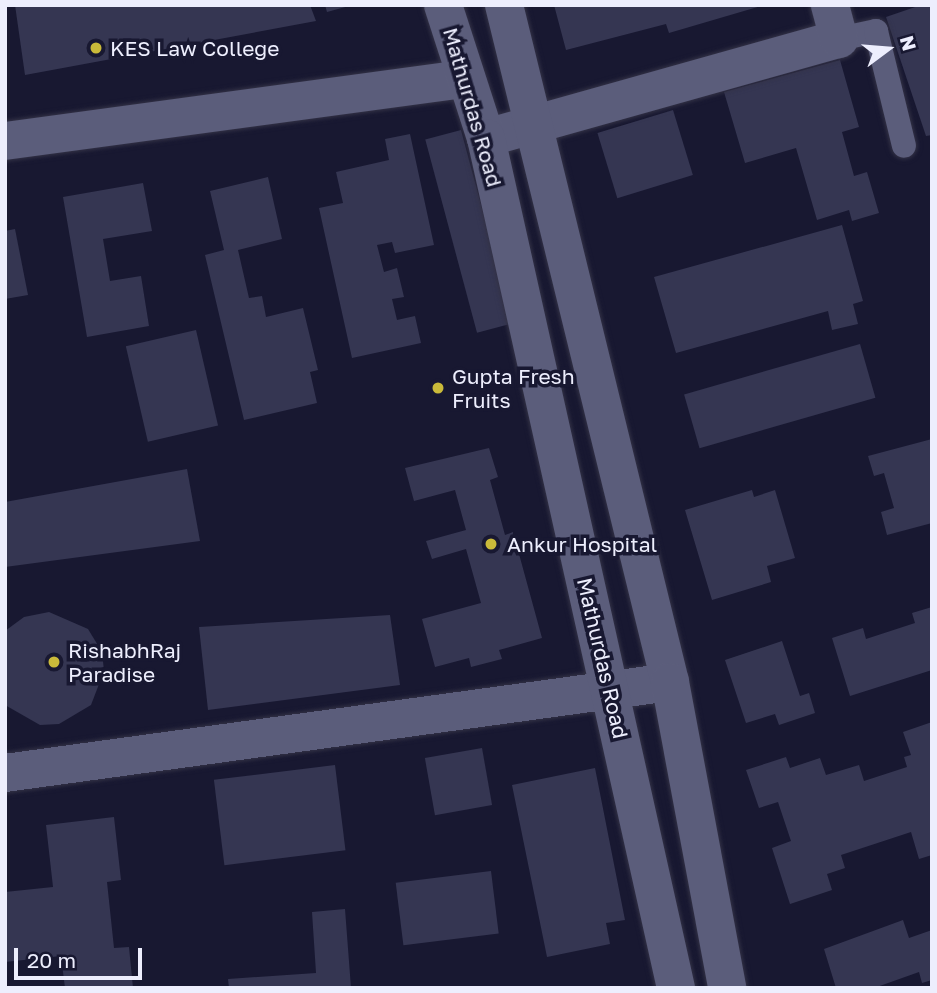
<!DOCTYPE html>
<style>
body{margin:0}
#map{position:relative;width:937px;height:993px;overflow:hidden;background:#181831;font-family:"Golos Text",sans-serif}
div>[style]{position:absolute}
.building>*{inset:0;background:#353652;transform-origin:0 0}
.roads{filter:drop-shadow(0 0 2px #333246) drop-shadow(0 0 2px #333246)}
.service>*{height:24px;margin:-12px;padding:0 12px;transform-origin:12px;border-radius:12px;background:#5b5d7b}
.minor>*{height:38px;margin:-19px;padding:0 19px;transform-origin:19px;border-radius:19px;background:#5b5d7b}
.tertiary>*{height:38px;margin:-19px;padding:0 19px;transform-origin:19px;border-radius:19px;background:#5b5d7b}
.dots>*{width:19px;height:19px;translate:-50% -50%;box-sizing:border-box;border:4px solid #181831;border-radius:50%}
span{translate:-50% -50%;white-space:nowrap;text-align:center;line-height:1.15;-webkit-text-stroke:7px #181831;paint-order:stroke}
.poi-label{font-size:21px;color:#edeefd}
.left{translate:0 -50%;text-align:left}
.street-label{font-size:21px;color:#edeefd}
.frame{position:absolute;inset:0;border:7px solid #edeefd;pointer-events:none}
.north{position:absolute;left:853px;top:14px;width:70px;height:70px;-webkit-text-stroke:5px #181831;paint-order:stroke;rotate:74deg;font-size:19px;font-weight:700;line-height:28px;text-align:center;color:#edeefd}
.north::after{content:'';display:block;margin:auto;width:24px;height:32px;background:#edeefd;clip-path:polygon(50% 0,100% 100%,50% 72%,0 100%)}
.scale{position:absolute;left:14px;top:948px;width:128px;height:32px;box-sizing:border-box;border:4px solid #edeefd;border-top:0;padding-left:9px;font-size:21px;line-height:24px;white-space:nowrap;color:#edeefd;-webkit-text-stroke:5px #181831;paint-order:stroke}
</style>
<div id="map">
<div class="building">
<i style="clip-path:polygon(15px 5px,310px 5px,316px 21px,25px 75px)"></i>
<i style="clip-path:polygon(325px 5px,349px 5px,349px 6px,327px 12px)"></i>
<i style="clip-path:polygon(554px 5px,761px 5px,761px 6px,669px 33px,666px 24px,566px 50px)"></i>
<i style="clip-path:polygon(921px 5px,932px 5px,932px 135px,926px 136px,886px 17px)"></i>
<i style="clip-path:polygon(840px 60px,859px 127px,842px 132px,854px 176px,867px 172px,879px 213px,852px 221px,849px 210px,817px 220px,796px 148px,745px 163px,724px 92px)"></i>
<i style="left:673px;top:110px;width:68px;height:79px;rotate:73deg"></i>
<i style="left:461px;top:130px;width:200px;height:37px;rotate:75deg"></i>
<i style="clip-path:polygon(410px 134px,434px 245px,395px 253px,392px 242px,377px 245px,384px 272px,397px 268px,404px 297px,392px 299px,397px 320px,415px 316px,421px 343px,352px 358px,319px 208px,343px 203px,336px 172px,389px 160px,385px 139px)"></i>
<i style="clip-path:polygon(268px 177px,282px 239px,238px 250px,249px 298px,262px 296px,266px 317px,303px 308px,318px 370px,310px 372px,317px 403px,244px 420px,205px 255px,224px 250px,210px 191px)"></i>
<i style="clip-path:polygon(143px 183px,152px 231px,103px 239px,110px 281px,141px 276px,149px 326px,87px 337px,63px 197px)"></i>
<i style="clip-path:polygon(842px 225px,863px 301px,853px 304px,858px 324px,832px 330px,828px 311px,676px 353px,654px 277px)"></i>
<i style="clip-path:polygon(15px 229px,28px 295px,5px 299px,5px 231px)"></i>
<i style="left:196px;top:330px;width:98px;height:72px;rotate:77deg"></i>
<i style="left:860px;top:344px;width:56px;height:183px;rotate:74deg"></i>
<i style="clip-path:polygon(932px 439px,932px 523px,887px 535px,881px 512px,894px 508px,884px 473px,874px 476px,868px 456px)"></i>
<i style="clip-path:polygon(489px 448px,498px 477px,490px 480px,505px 535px,513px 532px,542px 638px,499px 650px,502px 659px,471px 667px,469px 658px,435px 667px,422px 619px,481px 603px,466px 549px,432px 559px,426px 541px,466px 530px,455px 490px,414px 501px,405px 468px)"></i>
<i style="clip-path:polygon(187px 469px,200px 541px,5px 567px,5px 502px)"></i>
<i style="clip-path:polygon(752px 490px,754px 497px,775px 490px,795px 558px,767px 566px,771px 582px,712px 600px,685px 510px)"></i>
<i style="clip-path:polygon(932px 607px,932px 670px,850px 696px,832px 638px,863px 628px,866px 639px,915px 623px,912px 613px)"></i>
<i style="clip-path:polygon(49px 612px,88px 629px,102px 652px,104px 671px,91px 705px,59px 724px,40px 725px,5px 705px,5px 631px,24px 617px)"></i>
<i style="clip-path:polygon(390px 615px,400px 685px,208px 710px,199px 627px)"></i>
<i style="clip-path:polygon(782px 641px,800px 696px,809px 693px,815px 713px,779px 725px,775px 714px,746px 723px,725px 660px)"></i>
<i style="clip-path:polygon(932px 722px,932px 855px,919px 859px,911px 832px,841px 855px,845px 868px,827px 874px,832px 890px,790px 904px,772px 848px,791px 841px,778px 802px,759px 808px,746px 770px,786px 757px,790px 768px,820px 758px,826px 775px,859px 765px,864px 781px,907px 767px,904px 757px,911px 755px,903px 732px)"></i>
<i style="left:482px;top:748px;width:58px;height:58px;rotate:80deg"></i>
<i style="left:335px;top:765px;width:86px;height:122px;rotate:83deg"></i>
<i style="clip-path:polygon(595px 768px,625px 920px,606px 923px,610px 944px,547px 957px,512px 785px)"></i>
<i style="clip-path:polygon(114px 817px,121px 880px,107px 882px,114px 948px,129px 947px,133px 988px,65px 988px,61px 956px,5px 962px,5px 892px,53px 887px,46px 825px)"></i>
<i style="left:491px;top:871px;width:63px;height:96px;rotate:83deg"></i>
<i style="clip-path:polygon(345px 909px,351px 988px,229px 988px,228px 979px,316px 973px,312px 912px)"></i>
<i style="clip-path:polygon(903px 920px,909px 938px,932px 930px,932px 980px,922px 983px,919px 972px,874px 988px,836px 988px,824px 949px)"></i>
</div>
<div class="roads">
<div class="service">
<i style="left:839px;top:39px;width:38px;rotate:-12deg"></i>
<i style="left:876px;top:31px;width:118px;rotate:76.3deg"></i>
</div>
<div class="minor">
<i style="left:486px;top:138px;width:367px;rotate:-15.7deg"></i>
<i style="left:839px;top:39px;width:35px;rotate:-105deg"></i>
<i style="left:5px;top:141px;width:461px;rotate:-7.7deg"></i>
<i style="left:5px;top:773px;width:671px;rotate:-7.79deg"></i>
</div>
<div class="tertiary">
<i style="left:443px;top:5px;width:140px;rotate:72.1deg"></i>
<i style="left:486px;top:138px;width:871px;rotate:77.4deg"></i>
<i style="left:504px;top:5px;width:697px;rotate:76.22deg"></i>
<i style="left:670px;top:682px;width:311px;rotate:79.4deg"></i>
</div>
</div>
<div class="dots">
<i style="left:96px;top:48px;background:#caba3a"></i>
<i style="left:438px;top:388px;background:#caba3a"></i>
<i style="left:491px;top:544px;background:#caba3a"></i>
<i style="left:54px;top:662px;background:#caba3a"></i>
</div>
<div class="poi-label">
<span class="left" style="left:110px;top:48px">KES Law College</span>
<span class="left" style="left:452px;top:388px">Gupta Fresh<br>Fruits</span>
<span class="left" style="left:507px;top:544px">Ankur Hospital</span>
<span class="left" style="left:68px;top:662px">RishabhRaj<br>Paradise</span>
</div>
<div class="street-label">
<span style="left:473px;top:107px;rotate:74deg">Mathurdas Road</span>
<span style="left:603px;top:658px;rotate:77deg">Mathurdas Road</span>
</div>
<div class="frame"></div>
<div class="north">N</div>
<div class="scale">20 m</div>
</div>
